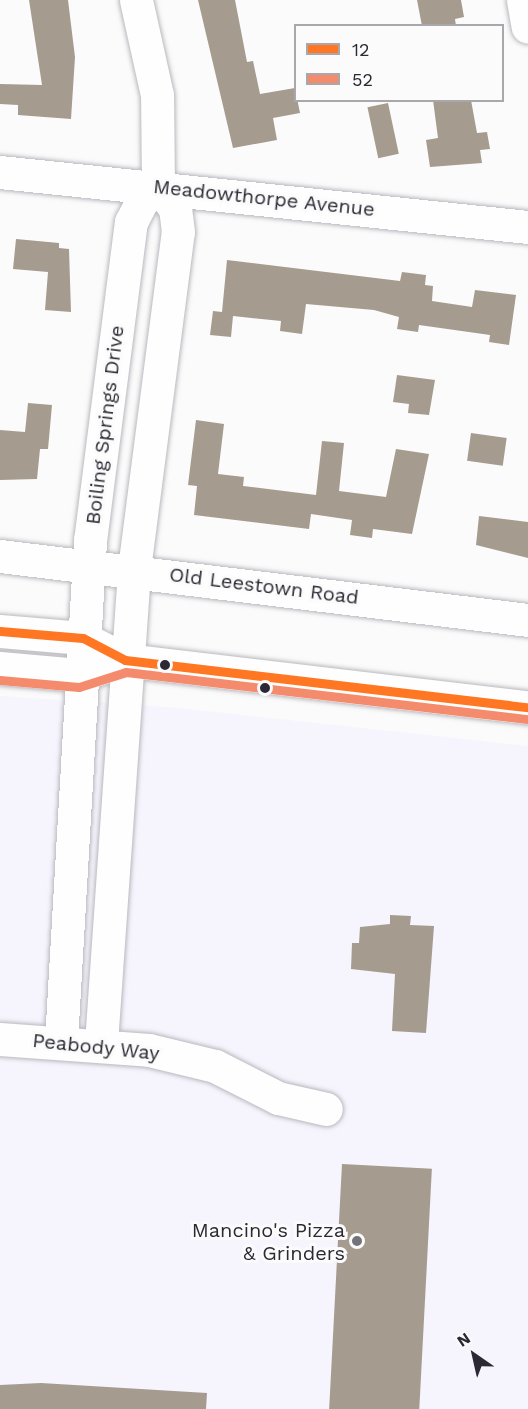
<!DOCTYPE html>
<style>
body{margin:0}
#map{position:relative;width:528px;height:1409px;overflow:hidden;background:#fbfbfb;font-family:"Work Sans",sans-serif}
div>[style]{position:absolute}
.built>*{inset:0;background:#f6f4fd}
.building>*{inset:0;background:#a59b8f;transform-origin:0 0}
.roads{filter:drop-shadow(0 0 2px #bab8be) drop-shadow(0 0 2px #bab8be)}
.minor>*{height:33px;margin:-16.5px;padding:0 16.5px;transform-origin:16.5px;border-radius:16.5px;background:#fefefe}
.major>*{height:33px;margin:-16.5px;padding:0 16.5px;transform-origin:16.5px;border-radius:16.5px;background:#fefefe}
.bus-1>*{height:9px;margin:-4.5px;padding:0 4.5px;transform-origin:4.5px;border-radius:4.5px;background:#ff7723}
.bus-2>*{height:9px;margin:-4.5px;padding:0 4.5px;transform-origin:4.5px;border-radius:4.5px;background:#f58b6d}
.dots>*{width:16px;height:16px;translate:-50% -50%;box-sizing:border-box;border:3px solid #fbfbfb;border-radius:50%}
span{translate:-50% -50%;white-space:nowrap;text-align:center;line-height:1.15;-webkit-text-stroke:6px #fbfbfb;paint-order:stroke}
.street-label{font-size:20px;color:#2c2934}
.poi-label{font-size:20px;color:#2c2934}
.right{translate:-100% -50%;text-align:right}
.legend{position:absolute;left:294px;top:24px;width:210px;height:78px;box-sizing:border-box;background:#fbfbfb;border:2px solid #a8a7ab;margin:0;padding:8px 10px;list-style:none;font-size:18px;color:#2c2934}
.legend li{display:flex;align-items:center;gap:12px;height:30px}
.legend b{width:30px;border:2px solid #a8a7ab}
.north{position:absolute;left:444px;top:1325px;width:60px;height:60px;-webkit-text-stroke:4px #fbfbfb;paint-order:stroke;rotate:326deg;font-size:16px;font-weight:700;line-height:24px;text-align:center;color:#2c2934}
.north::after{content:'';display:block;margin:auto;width:21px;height:27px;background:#2c2934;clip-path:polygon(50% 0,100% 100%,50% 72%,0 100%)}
</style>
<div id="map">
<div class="built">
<i style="clip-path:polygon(0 696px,179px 708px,528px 746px,528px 1409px,0 1409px)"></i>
</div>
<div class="building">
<i style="clip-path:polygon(29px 0,68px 0,75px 57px,71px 119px,18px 115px,18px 105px,0 104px,0 84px,42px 85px)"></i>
<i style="clip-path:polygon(198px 0,235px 0,247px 62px,253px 61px,260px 94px,295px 88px,300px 113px,273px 118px,277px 140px,233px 148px)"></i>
<i style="clip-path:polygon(417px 0,461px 0,464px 17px,455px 19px,456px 26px,422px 26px)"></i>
<i style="clip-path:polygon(433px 100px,471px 100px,477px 133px,487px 132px,490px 149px,480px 150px,482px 163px,430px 167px,426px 140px,438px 138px)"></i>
<i style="left:388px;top:103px;width:52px;height:21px;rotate:78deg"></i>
<i style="clip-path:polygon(16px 239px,59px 243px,59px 248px,69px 249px,71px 312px,45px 310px,48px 272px,13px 269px)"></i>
<i style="clip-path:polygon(227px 260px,400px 281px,402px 272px,426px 275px,425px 285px,433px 286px,432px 301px,472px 307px,475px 290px,516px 295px,509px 345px,489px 342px,490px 335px,419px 325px,418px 332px,397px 329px,399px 317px,374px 310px,306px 304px,302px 334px,280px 331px,281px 321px,233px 316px,231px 337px,210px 335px,213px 311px,222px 312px)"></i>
<i style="clip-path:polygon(397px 375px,435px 380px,429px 415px,408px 413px,409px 404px,393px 402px)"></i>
<i style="clip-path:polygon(28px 403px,52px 405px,48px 449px,40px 449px,37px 479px,0 480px,0 430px,25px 432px)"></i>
<i style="clip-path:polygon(196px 420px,224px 424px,218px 474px,244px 477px,243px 486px,316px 495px,322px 441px,344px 443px,339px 491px,386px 497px,396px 449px,429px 454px,412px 534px,373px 529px,372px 538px,350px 535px,352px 520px,311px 514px,309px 529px,194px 515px,197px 486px,188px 485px)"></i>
<i style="left:471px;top:433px;width:36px;height:28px;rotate:8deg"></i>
<i style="clip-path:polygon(479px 516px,528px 522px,528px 558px,476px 545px)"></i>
<i style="clip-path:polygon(390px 915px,411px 916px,410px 925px,434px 926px,426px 1033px,392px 1031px,395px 974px,351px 969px,352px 943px,359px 943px,360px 927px,390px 924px)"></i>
<i style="left:342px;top:1164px;width:90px;height:246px;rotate:3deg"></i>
<i style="clip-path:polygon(41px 1383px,207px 1393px,206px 1409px,0 1409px,0 1385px)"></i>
</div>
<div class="roads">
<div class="minor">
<i style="left:523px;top:0;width:27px;rotate:80deg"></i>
<i style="left:0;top:172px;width:531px;rotate:5.95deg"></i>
<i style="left:0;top:556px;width:532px;rotate:6.91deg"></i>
<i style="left:0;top:1039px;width:149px;rotate:4.2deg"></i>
<i style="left:149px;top:1050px;width:68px;rotate:13.6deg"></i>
<i style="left:215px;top:1066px;width:71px;rotate:26.9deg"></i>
<i style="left:278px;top:1098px;width:49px;rotate:12.9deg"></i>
<i style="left:61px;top:1041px;width:501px;rotate:-86.68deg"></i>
<i style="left:90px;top:541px;width:322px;rotate:-82.7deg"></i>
<i style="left:131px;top:222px;width:22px;rotate:-63deg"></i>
<i style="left:141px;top:202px;width:23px;rotate:-43deg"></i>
<i style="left:101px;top:1043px;width:475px;rotate:-86deg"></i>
<i style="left:134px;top:569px;width:340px;rotate:-82.6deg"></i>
<i style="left:178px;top:232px;width:24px;rotate:-97deg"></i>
<i style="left:175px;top:208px;width:28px;rotate:-128deg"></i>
<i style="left:158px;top:186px;width:91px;rotate:-90.6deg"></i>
<i style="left:157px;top:95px;width:97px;rotate:-102.5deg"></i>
</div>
<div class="major">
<i style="left:0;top:631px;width:83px;rotate:4.8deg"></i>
<i style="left:83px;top:638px;width:47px;rotate:27.6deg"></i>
<i style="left:125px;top:660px;width:406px;rotate:6.7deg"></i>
<i style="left:0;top:668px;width:79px;rotate:5.1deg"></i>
<i style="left:79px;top:675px;width:48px;rotate:-18.1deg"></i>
</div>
</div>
<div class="bus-1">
<i style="left:0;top:631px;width:83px;rotate:4.8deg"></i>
<i style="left:83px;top:638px;width:47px;rotate:27.6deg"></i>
<i style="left:125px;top:660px;width:406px;rotate:6.7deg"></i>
</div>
<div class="bus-2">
<i style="left:0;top:680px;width:79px;rotate:5.1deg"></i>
<i style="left:79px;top:687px;width:49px;rotate:-17.7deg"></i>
<i style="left:126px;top:672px;width:404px;rotate:6.7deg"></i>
</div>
<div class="dots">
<i style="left:165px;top:665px;background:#2c2934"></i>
<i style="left:265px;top:688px;background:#2c2934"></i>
<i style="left:357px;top:1241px;background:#74727a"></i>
</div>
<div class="street-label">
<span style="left:264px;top:198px;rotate:6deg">Meadowthorpe Avenue</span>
<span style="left:105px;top:425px;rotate:-83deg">Boiling Springs Drive</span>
<span style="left:264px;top:586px;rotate:7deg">Old Leestown Road</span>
<span style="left:96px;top:1047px;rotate:6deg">Peabody Way</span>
</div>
<div class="poi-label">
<span class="right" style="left:345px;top:1242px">Mancino's Pizza<br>&amp; Grinders</span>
</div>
<ul class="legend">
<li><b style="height:8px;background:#ff7723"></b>12</li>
<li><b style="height:8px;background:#f58b6d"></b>52</li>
</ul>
<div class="north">N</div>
</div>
